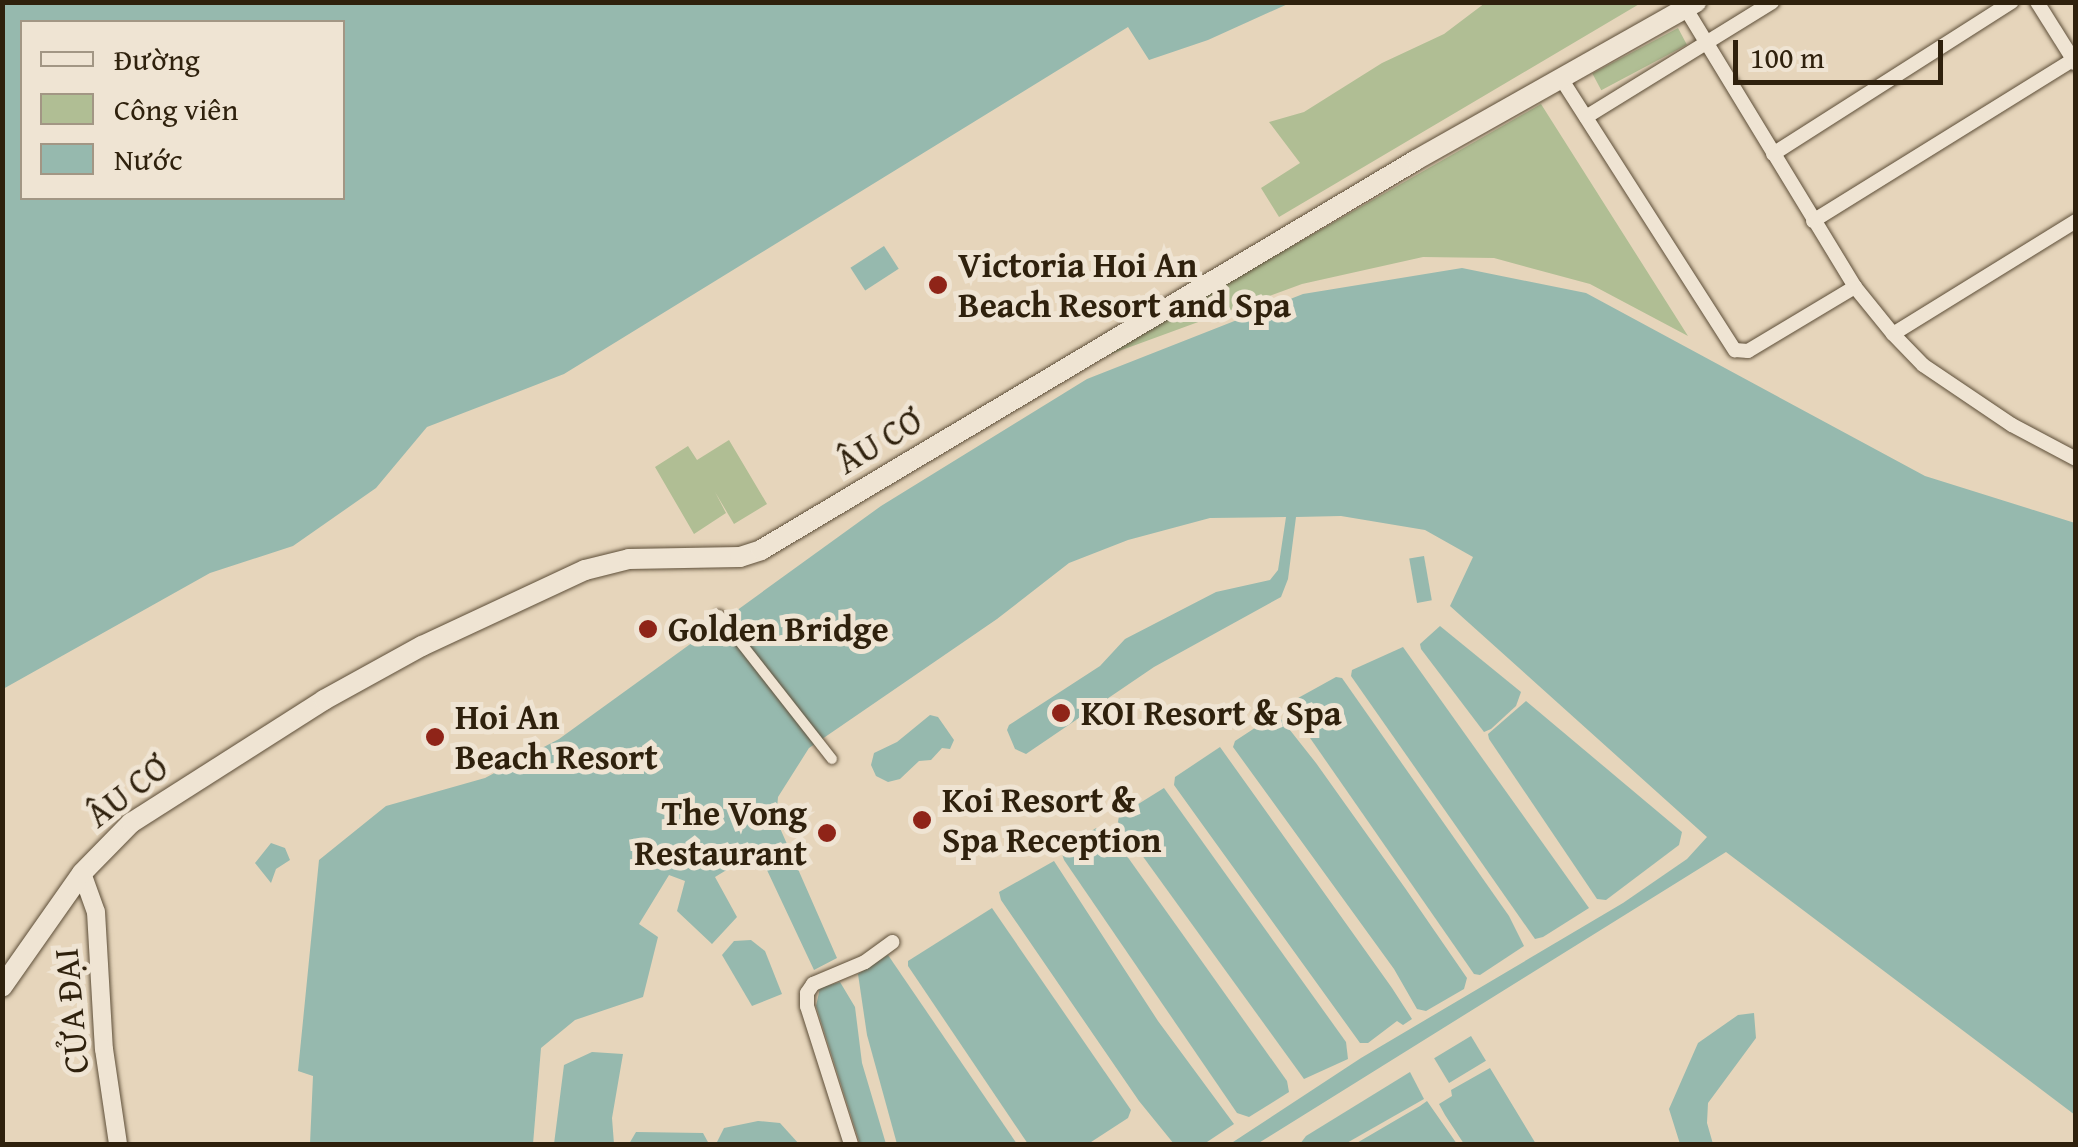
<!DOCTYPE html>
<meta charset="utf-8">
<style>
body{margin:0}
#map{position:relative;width:2078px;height:1147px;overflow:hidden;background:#e6d5bb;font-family:"Gentium Book Plus",serif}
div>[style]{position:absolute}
.green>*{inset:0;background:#b0be94;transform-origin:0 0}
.water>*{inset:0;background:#96b9ae;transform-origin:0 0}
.roads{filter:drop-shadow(0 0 2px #5d4e38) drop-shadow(0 0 2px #5d4e38)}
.pedestrian>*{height:10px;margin:-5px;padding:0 5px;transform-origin:5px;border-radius:5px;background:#efe4d3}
.minor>*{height:14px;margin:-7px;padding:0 7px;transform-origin:7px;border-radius:7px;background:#efe4d3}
.tertiary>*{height:18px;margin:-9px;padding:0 9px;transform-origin:9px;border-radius:9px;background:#efe4d3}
.secondary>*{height:20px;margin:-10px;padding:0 10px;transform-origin:10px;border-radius:10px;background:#efe4d3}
.dots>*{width:28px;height:28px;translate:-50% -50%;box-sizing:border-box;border:5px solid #efe4d3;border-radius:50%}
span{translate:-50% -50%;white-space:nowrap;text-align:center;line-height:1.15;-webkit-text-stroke:10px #efe4d3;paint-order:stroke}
.poi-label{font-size:35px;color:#2f210d;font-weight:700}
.left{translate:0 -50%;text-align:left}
.right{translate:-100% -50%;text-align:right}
.street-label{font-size:35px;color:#2f210d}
.frame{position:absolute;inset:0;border:5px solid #2f210d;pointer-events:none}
.legend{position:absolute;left:20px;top:20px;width:325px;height:180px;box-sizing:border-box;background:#efe4d3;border:2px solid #a29684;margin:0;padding:12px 18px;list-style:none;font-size:30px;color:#2f210d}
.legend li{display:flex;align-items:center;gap:20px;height:50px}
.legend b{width:50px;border:2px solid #a29684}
.scale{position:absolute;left:1733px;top:40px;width:210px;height:45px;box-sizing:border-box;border:5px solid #2f210d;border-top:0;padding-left:12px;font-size:30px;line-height:35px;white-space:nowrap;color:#2f210d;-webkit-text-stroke:8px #efe4d3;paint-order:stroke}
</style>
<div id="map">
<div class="green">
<i style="clip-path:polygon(1485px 3px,1641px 3px,1279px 217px,1261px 188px,1300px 163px,1269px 122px,1304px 112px,1382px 63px,1444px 34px)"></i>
<i style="left:1678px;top:28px;width:19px;height:97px;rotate:62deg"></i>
<i style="clip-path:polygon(1541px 104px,1688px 336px,1590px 284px,1494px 258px,1423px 257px,1302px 284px,1089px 362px)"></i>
<i style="clip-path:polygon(729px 440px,767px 504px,734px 524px,715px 492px,726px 513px,694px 534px,655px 467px,688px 446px,697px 460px)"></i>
</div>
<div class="water">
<i style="clip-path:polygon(evenodd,3px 2px,1290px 2px,1290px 3px,1208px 40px,1149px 60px,1128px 27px,564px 374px,427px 427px,376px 488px,293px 546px,210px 573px,3px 689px,3px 2px,22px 22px,342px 22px,342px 198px,22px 198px,22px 22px)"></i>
<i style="left:884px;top:246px;width:27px;height:40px;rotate:57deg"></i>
<i style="clip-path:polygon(1462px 268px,1586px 293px,1925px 476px,2075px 523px,2075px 1115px,1726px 852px,1257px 1144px,1230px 1144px,1361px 1058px,1623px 903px,1687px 859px,1707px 837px,1450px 606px,1473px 557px,1425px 530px,1341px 516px,1296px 517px,1288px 579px,1281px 597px,1154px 667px,1026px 754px,1015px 749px,1007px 730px,1009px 725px,1100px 666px,1125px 639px,1216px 592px,1270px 580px,1278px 570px,1286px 517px,1210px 518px,1128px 540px,1069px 563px,997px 619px,809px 748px,778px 797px,776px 819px,837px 958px,814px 970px,758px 851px,715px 877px,737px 917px,712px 944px,677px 911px,685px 881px,669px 875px,639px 924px,658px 937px,643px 997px,575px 1020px,541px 1048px,533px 1144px,310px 1144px,313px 1076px,298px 1071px,319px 860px,386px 806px,485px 778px,559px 739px,881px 506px,1087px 379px,1303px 294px)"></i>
<i style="left:1424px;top:556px;width:45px;height:15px;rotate:80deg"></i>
<i style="clip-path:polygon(1440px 626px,1521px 692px,1516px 706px,1491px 729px,1484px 732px,1421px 649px,1420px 644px)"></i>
<i style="clip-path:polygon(1403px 647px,1589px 908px,1543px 937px,1535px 939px,1351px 676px,1352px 670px)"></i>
<i style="clip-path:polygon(1336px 677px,1342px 678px,1509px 916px,1524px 946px,1480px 975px,1474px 974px,1292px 712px,1289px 703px)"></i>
<i style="clip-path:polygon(1526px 701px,1682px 832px,1679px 845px,1606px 900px,1597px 899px,1489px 739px,1488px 734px)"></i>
<i style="clip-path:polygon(930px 715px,938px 717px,954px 740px,950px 749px,942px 748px,931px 760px,919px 761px,900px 779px,888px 782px,876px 776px,871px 765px,874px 753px,897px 742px)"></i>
<i style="clip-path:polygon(1273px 716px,1282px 720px,1316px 763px,1405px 888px,1467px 978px,1464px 989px,1426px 1011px,1417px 1009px,1394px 969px,1233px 747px,1235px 741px)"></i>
<i style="clip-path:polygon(1220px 747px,1392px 988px,1412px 1019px,1403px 1025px,1397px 1021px,1368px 1043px,1360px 1043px,1202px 824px,1174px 785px,1175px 777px)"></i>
<i style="clip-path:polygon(1164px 788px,1346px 1042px,1348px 1059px,1304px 1079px,1118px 822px,1119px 816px)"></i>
<i style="clip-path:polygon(1096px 828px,1107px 828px,1287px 1081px,1289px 1092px,1249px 1117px,1237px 1113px,1064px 860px,1061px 851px)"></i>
<i style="clip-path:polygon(271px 843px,285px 848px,290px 860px,276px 869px,271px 883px,255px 863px)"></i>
<i style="clip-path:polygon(1054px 861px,1158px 1021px,1234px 1124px,1204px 1144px,1174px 1144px,1139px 1101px,1001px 900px,999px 892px)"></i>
<i style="clip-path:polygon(992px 908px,1131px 1110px,1128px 1118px,1088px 1144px,1028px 1144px,908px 966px,908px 961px)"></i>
<i style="clip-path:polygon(751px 940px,765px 951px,782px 994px,752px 1006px,722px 955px,734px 941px)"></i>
<i style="clip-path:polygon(888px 955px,1017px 1144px,897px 1144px,867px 1035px,858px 974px)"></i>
<i style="clip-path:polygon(840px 982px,855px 1007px,862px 1063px,886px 1144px,860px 1144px,816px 1006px,820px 988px)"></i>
<i style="clip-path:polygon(1754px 1013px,1756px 1038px,1708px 1103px,1707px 1123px,1713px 1144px,1680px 1144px,1669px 1109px,1698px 1043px,1738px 1015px)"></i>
<i style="left:1471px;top:1036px;width:29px;height:43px;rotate:59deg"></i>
<i style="clip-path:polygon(592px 1052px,623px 1054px,612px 1118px,614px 1144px,554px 1144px,564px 1065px)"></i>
<i style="clip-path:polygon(1490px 1068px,1536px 1144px,1464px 1144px,1445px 1115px,1439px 1104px,1452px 1096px,1451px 1090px)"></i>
<i style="clip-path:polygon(1410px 1072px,1424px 1099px,1345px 1144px,1300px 1144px,1306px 1136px)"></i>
<i style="clip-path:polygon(1427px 1101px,1457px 1144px,1355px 1144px,1420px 1106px)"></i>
<i style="clip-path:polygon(758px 1121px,780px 1123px,799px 1144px,716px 1144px,724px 1128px)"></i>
<i style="clip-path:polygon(636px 1132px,703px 1133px,709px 1144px,629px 1144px)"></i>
</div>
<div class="roads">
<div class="pedestrian">
<i style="left:719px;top:615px;width:183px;rotate:51.9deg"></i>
</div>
<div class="minor">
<i style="left:2037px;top:2px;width:73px;rotate:57.8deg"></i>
<i style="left:1686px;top:9px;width:325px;rotate:58.7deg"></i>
<i style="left:1855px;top:287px;width:60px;rotate:51deg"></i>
<i style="left:1893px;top:334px;width:43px;rotate:45.9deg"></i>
<i style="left:1923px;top:365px;width:107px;rotate:34deg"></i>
<i style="left:2012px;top:425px;width:72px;rotate:28deg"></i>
<i style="left:1562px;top:80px;width:321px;rotate:57.4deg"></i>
<i style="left:1735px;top:350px;width:13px;rotate:4deg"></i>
<i style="left:1748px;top:351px;width:125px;rotate:-30.9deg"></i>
<i style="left:1586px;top:117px;width:219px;rotate:-31.7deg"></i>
<i style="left:1773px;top:154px;width:283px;rotate:-32.5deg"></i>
<i style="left:1813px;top:221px;width:309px;rotate:-31.8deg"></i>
<i style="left:1893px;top:334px;width:215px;rotate:-31.7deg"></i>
<i style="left:851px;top:1144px;width:145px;rotate:-107.7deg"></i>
<i style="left:807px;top:1006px;width:13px;rotate:-90deg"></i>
<i style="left:807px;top:993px;width:11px;rotate:-56deg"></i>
<i style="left:813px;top:984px;width:56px;rotate:-22.9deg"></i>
<i style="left:865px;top:962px;width:34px;rotate:-36deg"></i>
</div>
<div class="tertiary">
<i style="left:82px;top:873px;width:41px;rotate:70.3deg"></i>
<i style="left:96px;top:912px;width:137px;rotate:86.7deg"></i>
<i style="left:104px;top:1049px;width:96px;rotate:81.6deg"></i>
</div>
<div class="secondary">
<i style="left:2px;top:987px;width:139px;rotate:-54.9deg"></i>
<i style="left:82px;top:873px;width:70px;rotate:-45.6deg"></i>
<i style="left:131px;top:823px;width:229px;rotate:-32.5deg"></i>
<i style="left:324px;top:700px;width:112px;rotate:-28.9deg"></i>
<i style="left:422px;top:646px;width:180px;rotate:-25deg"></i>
<i style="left:585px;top:570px;width:45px;rotate:-14deg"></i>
<i style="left:629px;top:559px;width:111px;rotate:-1deg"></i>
<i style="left:740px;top:557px;width:22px;rotate:-18deg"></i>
<i style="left:761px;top:550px;width:762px;rotate:-30.77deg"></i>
<i style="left:1416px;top:160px;width:322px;rotate:-29.4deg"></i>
</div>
</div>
<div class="dots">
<i style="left:938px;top:285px;background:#8f2418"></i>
<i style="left:648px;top:629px;background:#8f2418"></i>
<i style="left:1061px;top:713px;background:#8f2418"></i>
<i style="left:435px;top:737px;background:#8f2418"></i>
<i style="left:922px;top:820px;background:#8f2418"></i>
<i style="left:827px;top:833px;background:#8f2418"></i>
</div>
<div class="poi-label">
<span class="left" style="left:958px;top:285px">Victoria Hoi An<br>Beach Resort and Spa</span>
<span class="left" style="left:668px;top:629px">Golden Bridge</span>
<span class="left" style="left:1081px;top:713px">KOI Resort &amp; Spa</span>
<span class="left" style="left:455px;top:737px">Hoi An<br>Beach Resort</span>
<span class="left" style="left:942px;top:820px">Koi Resort &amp;<br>Spa Reception</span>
<span class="right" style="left:807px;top:833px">The Vong<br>Restaurant</span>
</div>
<div class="street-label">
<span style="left:879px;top:441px;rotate:-31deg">ÂU CƠ</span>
<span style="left:127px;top:791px;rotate:-38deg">ÂU CƠ</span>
<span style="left:71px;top:1011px;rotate:-95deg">CỬA ĐẠI</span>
</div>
<div class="frame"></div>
<ul class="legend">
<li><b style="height:12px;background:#efe4d3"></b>Đường</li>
<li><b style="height:28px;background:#b0be94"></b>Công viên</li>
<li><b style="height:28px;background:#96b9ae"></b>Nước</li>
</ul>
<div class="scale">100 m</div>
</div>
